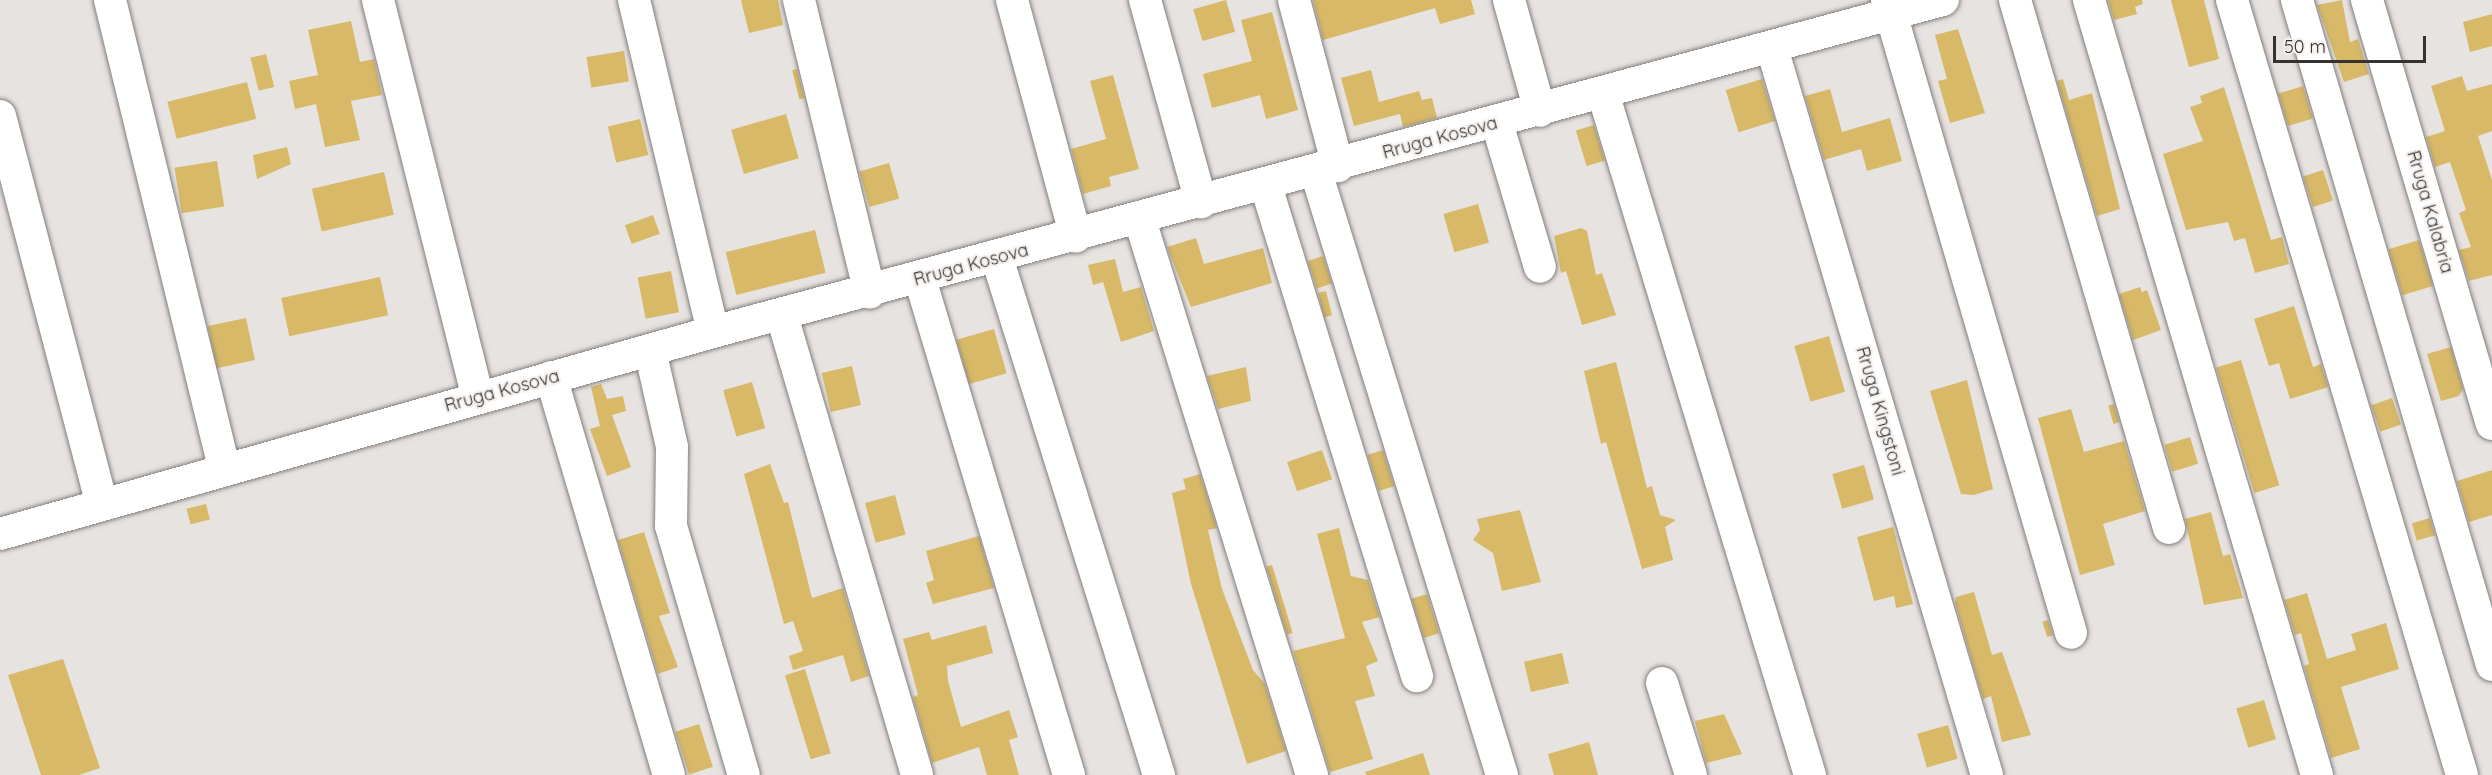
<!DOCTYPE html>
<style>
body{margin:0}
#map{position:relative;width:2492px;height:775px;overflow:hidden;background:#e7e3e0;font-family:Quicksand,sans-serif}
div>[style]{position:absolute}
.building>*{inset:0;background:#d7b968;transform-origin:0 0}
.roads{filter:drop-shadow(0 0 2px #827f7c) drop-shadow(0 0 2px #827f7c)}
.minor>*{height:32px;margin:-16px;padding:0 16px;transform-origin:16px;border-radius:16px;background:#fff}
span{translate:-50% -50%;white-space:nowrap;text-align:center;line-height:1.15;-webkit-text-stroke:4.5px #f4f0ed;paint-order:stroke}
.street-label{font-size:18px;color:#353332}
.scale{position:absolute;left:2273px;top:36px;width:153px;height:27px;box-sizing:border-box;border:3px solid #353332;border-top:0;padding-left:8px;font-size:18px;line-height:21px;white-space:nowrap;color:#353332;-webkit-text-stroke:4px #f4f0ed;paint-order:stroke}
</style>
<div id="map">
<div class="building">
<i style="clip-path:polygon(741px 0,778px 0,783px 25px,749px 33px)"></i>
<i style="left:1226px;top:0;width:33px;height:34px;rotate:74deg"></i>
<i style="clip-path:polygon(1313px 0,1471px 0,1475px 14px,1440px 24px,1435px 8px,1323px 40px)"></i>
<i style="clip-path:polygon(2108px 0,2142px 0,2143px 4px,2135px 7px,2137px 14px,2114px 20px)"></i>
<i style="clip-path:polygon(2171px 0,2204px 0,2219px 59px,2189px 67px)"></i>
<i style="clip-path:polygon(2342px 0,2350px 42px,2358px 39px,2369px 74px,2344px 82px,2317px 5px)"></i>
<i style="clip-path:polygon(1272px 12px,1298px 110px,1266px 119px,1260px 95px,1212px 108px,1203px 74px,1252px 61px,1241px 20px)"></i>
<i style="clip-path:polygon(2492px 14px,2492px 46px,2470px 52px,2463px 22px)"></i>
<i style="clip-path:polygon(351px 21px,360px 62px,374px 59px,382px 95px,351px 101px,360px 140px,325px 147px,316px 104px,295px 109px,289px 81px,318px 75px,308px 30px)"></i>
<i style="clip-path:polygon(1958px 29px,1985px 113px,1950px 123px,1938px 81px,1947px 79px,1935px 35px)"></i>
<i style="left:624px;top:51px;width:31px;height:38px;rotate:81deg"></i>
<i style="left:266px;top:54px;width:34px;height:16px;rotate:76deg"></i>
<i style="left:797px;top:69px;width:30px;height:5px;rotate:76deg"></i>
<i style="clip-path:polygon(1371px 70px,1379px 102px,1419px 91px,1422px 100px,1432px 98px,1437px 118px,1403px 127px,1400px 114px,1354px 126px,1341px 78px)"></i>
<i style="clip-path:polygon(1113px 75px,1139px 169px,1109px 177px,1111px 186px,1083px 194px,1071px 149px,1106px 139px,1090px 81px)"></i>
<i style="clip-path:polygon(2462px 76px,2467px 91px,2492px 84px,2492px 131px,2478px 136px,2492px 180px,2492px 275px,2469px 281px,2459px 250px,2471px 247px,2459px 213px,2466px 210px,2450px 162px,2435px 167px,2426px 137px,2445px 131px,2431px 86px)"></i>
<i style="left:1762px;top:79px;width:44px;height:38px;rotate:73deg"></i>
<i style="clip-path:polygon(2063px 79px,2069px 100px,2092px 93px,2120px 209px,2097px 216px,2057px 81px)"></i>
<i style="left:247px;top:82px;width:38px;height:82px;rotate:76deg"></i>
<i style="left:2303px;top:86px;width:34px;height:26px;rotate:73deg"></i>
<i style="clip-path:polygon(2224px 87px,2271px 240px,2282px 237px,2289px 264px,2255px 273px,2245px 238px,2234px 241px,2228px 222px,2186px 230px,2163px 154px,2203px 141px,2190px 107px,2202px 103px,2200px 96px)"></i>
<i style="clip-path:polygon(1830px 89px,1842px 132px,1890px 118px,1902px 161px,1867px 171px,1861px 149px,1824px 160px,1805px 96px)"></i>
<i style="left:786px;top:114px;width:46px;height:57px;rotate:74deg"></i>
<i style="left:640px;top:119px;width:37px;height:33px;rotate:77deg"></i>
<i style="left:1594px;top:125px;width:37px;height:19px;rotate:73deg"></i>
<i style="clip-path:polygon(287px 147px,291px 164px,257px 179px,253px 155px)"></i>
<i style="left:217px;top:161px;width:46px;height:43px;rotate:81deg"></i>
<i style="left:889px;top:163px;width:37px;height:31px;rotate:74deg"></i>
<i style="left:2323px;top:170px;width:32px;height:21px;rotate:72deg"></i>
<i style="left:384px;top:172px;width:44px;height:74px;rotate:77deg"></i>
<i style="left:1478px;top:204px;width:40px;height:36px;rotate:74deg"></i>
<i style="left:653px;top:215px;width:20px;height:30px;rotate:70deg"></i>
<i style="clip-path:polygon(1581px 228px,1587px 231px,1596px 275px,1602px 273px,1616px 315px,1582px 325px,1566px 271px,1561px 273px,1554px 236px)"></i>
<i style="left:815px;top:230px;width:44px;height:92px;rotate:76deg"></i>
<i style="clip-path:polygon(1196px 238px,1204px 264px,1263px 248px,1272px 283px,1191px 307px,1167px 247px)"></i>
<i style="left:2419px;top:240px;width:48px;height:32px;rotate:73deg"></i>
<i style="left:1323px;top:256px;width:29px;height:16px;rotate:72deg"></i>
<i style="clip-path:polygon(1115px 259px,1123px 292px,1141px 287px,1154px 331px,1121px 342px,1103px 282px,1093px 285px,1088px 265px)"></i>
<i style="left:671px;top:271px;width:42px;height:34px;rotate:79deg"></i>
<i style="left:380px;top:277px;width:39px;height:101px;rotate:78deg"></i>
<i style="clip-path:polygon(2140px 287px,2142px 292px,2147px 290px,2161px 330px,2133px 340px,2119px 294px)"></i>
<i style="left:1326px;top:291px;width:25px;height:8px;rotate:76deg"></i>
<i style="clip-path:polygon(2294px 306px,2313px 367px,2321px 364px,2328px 387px,2290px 399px,2279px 363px,2269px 366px,2254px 319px)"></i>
<i style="left:246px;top:318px;width:43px;height:39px;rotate:78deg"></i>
<i style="left:994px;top:329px;width:46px;height:39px;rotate:74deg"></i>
<i style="left:1829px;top:336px;width:58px;height:36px;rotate:74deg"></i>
<i style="clip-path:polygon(2451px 347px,2463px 389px,2459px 396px,2441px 401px,2427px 354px)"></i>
<i style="left:2241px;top:360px;width:131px;height:26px;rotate:73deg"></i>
<i style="clip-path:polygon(1616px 362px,1647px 488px,1652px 486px,1660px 515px,1676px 520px,1665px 527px,1673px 560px,1642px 569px,1606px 442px,1601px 444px,1584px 371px)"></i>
<i style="left:852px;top:366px;width:40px;height:31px;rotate:77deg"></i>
<i style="clip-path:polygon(1246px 367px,1251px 401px,1218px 409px,1207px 376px)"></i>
<i style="clip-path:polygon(1967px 380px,1993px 489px,1974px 495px,1961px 494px,1930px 391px)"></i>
<i style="left:752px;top:382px;width:48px;height:30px;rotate:74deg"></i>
<i style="clip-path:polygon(601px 384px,607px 399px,623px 396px,626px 411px,612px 415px,631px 467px,607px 476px,590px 429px,600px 426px,591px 387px)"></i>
<i style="left:2392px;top:398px;width:28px;height:22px;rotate:71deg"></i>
<i style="left:2114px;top:404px;width:19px;height:6px;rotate:74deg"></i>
<i style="clip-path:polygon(2071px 409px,2084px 452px,2124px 441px,2145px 511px,2103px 524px,2115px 565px,2080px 575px,2038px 418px)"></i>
<i style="left:2190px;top:437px;width:28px;height:27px;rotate:73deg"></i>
<i style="left:1322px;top:450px;width:31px;height:37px;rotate:71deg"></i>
<i style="left:1383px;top:450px;width:38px;height:16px;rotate:73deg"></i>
<i style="clip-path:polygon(770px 464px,784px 503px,788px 502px,812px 598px,843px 588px,869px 676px,851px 682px,843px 655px,793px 670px,789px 656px,803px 651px,793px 621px,784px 624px,744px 474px)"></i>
<i style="left:1864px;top:465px;width:36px;height:33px;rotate:74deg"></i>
<i style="clip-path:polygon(2492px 470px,2492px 515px,2469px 522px,2457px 481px)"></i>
<i style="clip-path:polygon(1200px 474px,1217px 528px,1208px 530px,1222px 589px,1253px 670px,1265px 684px,1286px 751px,1247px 764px,1191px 584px,1172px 493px,1186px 489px,1183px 479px)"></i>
<i style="left:895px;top:495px;width:41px;height:31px;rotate:75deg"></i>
<i style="left:206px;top:504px;width:16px;height:20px;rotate:76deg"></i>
<i style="clip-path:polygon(1520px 510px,1541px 582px,1502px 591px,1493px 553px,1473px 540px,1480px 530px,1477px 519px)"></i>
<i style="clip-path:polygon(2211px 512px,2223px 556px,2230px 554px,2243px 598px,2204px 605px,2185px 519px)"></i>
<i style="left:2430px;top:518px;width:18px;height:19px;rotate:74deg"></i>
<i style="clip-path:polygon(1893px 527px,1913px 604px,1896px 608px,1894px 596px,1874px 601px,1857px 537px)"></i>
<i style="clip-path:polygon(1339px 528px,1351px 576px,1368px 580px,1380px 617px,1362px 622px,1378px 661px,1366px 666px,1375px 696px,1355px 701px,1373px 759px,1330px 772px,1293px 651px,1345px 638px,1317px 534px)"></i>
<i style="clip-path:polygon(644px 532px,670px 613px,659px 616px,678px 667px,658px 674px,618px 540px)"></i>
<i style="clip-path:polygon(979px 536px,994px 588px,933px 604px,926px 583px,934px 580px,926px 551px)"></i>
<i style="left:1272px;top:565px;width:71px;height:6px;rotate:73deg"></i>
<i style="clip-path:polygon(1974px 592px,1992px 655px,2002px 652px,2031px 735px,2002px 742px,1991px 696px,1983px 699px,1955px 603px,1956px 597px)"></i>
<i style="clip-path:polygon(2307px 593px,2327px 659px,2356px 650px,2351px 634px,2386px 623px,2399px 669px,2341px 687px,2360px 749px,2331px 758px,2304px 666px,2309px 664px,2301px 633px,2295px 635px,2284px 600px)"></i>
<i style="left:1427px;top:594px;width:41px;height:16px;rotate:73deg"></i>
<i style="left:2048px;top:620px;width:16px;height:6px;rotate:72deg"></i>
<i style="clip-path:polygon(986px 625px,993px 653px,947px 666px,948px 681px,961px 727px,1009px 710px,1018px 737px,1009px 740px,1019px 775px,987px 775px,979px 747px,932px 763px,913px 697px,918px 695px,903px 639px,929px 632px,932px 640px)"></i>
<i style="left:1562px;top:653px;width:31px;height:39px;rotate:77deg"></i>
<i style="clip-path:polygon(63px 659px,100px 768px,79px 775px,41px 775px,8px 675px)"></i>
<i style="left:805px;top:669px;width:88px;height:21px;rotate:73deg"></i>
<i style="left:2264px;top:700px;width:41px;height:29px;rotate:73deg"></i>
<i style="clip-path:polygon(1724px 714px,1742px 754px,1706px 763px,1695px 721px)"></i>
<i style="left:699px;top:724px;width:45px;height:25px;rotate:72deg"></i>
<i style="left:1948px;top:725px;width:35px;height:32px;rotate:74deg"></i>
<i style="clip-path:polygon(1589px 742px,1598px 775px,1554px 775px,1548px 754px)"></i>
<i style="clip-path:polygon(1423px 753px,1430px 775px,1366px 775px,1365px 772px)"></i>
</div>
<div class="roads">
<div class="minor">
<i style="left:110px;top:0;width:481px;rotate:76.3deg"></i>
<i style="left:378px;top:0;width:409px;rotate:75.9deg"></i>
<i style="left:634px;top:0;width:341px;rotate:76.6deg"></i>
<i style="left:799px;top:0;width:301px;rotate:76.4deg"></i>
<i style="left:1012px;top:0;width:245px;rotate:74.9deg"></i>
<i style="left:1145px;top:0;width:210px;rotate:74.5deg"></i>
<i style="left:1294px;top:0;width:172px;rotate:75.2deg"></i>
<i style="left:1509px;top:0;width:115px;rotate:74.4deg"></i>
<i style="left:1887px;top:0;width:659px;rotate:73.79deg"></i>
<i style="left:2015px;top:0;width:550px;rotate:73.74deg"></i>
<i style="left:2089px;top:0;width:808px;rotate:73.61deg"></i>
<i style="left:2232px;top:0;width:808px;rotate:73.47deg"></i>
<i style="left:2297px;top:0;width:693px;rotate:73.66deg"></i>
<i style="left:2367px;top:0;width:442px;rotate:73.6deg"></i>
<i style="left:1772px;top:48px;width:758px;rotate:73.53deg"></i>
<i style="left:1603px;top:93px;width:713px;rotate:73.12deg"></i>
<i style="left:0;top:116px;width:399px;rotate:75.3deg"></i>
<i style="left:1497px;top:123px;width:150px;rotate:73.4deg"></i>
<i style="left:1316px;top:172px;width:631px;rotate:72.86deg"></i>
<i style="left:1266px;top:186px;width:513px;rotate:72.87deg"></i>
<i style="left:1140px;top:220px;width:581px;rotate:72.78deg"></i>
<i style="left:997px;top:258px;width:542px;rotate:72.6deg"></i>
<i style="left:920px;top:279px;width:518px;rotate:73.28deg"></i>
<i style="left:782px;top:316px;width:478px;rotate:73.6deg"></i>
<i style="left:650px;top:350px;width:99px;rotate:77.2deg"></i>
<i style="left:672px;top:447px;width:79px;rotate:90.7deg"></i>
<i style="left:671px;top:526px;width:259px;rotate:73.7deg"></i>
<i style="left:551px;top:377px;width:415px;rotate:73.5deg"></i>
<i style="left:0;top:534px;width:741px;rotate:-15.82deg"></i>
<i style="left:713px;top:332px;width:1274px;rotate:-15.11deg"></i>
<i style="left:1662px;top:683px;width:96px;rotate:72.5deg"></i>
</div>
</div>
<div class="street-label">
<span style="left:1440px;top:138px;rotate:-15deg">Rruga Kosova</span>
<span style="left:2430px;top:212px;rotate:74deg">Rruga Kalabria</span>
<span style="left:971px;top:265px;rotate:-15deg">Rruga Kosova</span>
<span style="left:502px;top:391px;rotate:-15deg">Rruga Kosova</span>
<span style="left:1880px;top:411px;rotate:74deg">Rruga Kingstoni</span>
</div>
<div class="scale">50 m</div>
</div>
